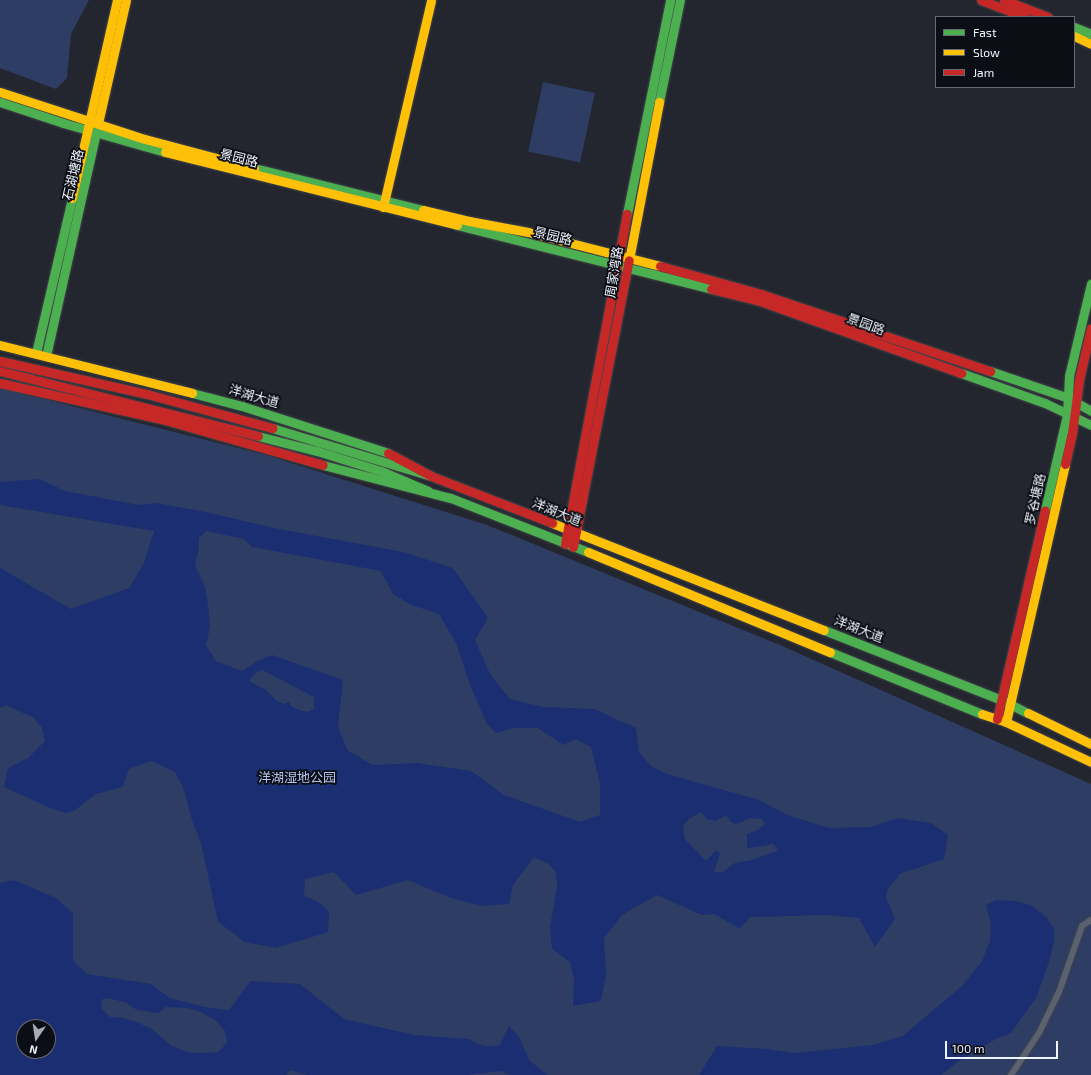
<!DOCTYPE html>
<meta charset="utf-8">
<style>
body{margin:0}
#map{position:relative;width:1091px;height:1075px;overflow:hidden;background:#23262e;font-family:"Exo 2","Noto Sans SC",sans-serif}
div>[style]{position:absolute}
.green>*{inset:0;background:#2e3d64;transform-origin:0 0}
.water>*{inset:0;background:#1b2e72}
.roads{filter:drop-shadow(0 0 1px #41444a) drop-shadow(0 0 1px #41444a)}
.street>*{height:6px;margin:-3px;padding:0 3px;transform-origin:3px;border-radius:3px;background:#5a616f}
.fast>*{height:9px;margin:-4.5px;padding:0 4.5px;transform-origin:4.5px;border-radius:4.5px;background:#4caf50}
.slow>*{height:9px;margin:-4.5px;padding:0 4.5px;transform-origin:4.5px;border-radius:4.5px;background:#ffc107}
.jam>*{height:9px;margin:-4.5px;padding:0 4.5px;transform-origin:4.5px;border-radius:4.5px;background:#c62828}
span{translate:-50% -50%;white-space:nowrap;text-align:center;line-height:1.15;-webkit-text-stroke:3.5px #0b0e14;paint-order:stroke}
.street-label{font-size:13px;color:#f0f4fe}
.park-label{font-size:13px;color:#b3c5f0}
.legend{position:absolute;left:935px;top:16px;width:140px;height:72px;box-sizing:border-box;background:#0b0e14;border:1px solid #676a72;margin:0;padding:5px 7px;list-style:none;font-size:12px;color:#f0f4fe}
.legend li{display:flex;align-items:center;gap:8px;height:20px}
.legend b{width:20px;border:1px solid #676a72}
.north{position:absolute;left:16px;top:1019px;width:40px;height:40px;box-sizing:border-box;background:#0b0e14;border:1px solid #676a72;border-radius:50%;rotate:193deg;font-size:11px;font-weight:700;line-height:16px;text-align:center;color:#f0f4fe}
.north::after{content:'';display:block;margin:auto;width:14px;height:18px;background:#a8acb5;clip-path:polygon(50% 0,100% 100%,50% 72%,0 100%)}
.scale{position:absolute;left:945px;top:1041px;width:113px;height:18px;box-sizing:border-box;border:2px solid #f0f4fe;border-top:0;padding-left:5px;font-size:12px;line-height:14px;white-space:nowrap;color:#f0f4fe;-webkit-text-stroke:3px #0b0e14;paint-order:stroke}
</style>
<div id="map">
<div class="green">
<i style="clip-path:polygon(0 0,89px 0,71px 34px,67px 78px,56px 89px,0 68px)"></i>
<i style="left:543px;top:82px;width:53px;height:71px;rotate:12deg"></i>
<i style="clip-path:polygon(evenodd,0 388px,266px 455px,487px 525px,780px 645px,1091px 784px,1091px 1075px,0 1075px,0 388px,24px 1027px,48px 1027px,48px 1051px,24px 1051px,24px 1027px)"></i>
</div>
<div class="water">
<i style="clip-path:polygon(evenodd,40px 479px,65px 491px,139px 505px,156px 503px,206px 512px,279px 529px,403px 552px,453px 568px,488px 618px,475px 640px,490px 674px,510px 699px,543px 707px,594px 709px,636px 728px,639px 752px,651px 766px,667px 774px,759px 800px,787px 815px,829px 828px,871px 827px,897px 818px,931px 823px,948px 835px,944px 859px,900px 874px,888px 889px,886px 897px,895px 919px,875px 947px,859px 918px,827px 915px,750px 917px,740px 929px,714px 914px,702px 915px,657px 895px,622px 915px,604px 938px,606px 974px,601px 1001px,573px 1006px,574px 979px,570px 962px,552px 949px,550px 927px,557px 887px,556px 873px,549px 864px,534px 857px,513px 885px,509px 904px,481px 906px,448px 897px,408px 880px,356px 895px,334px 872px,305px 879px,304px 896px,317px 901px,329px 911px,328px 932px,276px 948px,245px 942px,218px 922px,201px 843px,192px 820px,183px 787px,175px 772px,151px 761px,129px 769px,123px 787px,96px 794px,74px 811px,66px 813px,50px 808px,4px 787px,8px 768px,28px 758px,45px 741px,42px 728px,34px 718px,6px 705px,0 708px,0 568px,71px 609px,129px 588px,144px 563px,154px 531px,0 505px,0 482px,40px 479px,206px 531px,244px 539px,252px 547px,381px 571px,393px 594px,412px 605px,439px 614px,457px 645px,470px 685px,487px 724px,496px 733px,513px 728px,538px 728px,563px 745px,575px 739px,591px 747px,600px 783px,600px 815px,580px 822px,566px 817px,504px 795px,471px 771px,417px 763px,373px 765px,348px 751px,338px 727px,343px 680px,272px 655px,257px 661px,242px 671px,216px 661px,206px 645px,210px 627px,208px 605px,205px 587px,195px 565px,199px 548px,199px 538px,206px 531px,40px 479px,262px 670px,314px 697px,314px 709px,308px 712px,299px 710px,292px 707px,289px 702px,284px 704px,277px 701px,266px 690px,249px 681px,254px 674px,262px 670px,40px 479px,701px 812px,707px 819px,716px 821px,726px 815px,731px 822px,736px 824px,751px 818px,762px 819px,765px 824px,758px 830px,747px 834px,747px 848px,769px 845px,772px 843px,779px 850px,752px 860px,735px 863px,723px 872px,714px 872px,720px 853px,716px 850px,706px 861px,685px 839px,683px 826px,689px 819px,701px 812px)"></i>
<i style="clip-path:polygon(evenodd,14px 880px,56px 898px,73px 913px,73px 961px,87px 974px,151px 984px,170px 998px,205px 1007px,229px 1010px,250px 981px,300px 984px,344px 1019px,414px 1035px,469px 1039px,477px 1044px,485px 1046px,499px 1046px,509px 1026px,518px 1035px,530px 1061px,548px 1075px,511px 1075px,500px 1071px,467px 1075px,307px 1075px,290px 1070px,286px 1075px,0 1075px,0 883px,14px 880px,106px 998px,125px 1002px,137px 1010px,158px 1013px,166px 1007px,187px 1008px,201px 1012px,215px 1020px,225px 1031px,227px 1043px,218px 1052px,201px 1053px,187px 1052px,172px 1046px,153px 1030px,137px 1022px,123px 1018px,110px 1017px,102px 1009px,101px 1000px,106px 998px,14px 880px,24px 1027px,48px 1027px,48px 1051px,24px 1051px,24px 1027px)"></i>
<i style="clip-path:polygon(996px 900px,1015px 901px,1031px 905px,1046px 917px,1054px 928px,1054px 942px,1049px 962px,1036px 998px,1011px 1033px,996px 1039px,960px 1060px,941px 1075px,699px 1075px,717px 1046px,767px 1049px,795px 1053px,873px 1045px,903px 1036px,963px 985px,982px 961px,990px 941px,991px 924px,986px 905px)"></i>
</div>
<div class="roads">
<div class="street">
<i style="left:1011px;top:1075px;width:50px;rotate:-56.3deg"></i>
<i style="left:1039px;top:1033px;width:46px;rotate:-64deg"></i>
<i style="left:1059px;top:992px;width:70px;rotate:-70.8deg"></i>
<i style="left:1082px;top:926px;width:11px;rotate:-34deg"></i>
</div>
<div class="fast">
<i style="left:1074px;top:27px;width:18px;rotate:22deg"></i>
<i style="left:0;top:102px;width:66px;rotate:18.4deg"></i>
<i style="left:63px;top:123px;width:106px;rotate:15.9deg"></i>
<i style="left:659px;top:102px;width:104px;rotate:-78.4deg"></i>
<i style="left:254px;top:168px;width:174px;rotate:14deg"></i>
<i style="left:627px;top:214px;width:218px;rotate:-78.6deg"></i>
<i style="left:457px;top:225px;width:262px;rotate:14.1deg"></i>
<i style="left:36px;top:353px;width:159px;rotate:-76.9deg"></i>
<i style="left:46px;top:356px;width:243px;rotate:-77.4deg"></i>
<i style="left:990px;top:371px;width:80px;rotate:18.9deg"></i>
<i style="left:1066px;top:397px;width:29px;rotate:29deg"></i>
<i style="left:961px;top:373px;width:89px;rotate:19.7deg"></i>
<i style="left:1045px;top:403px;width:51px;rotate:25.6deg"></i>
<i style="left:192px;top:393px;width:52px;rotate:14.6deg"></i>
<i style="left:242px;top:406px;width:153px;rotate:17.8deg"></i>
<i style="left:272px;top:428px;width:166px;rotate:16.8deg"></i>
<i style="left:258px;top:436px;width:61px;rotate:14.3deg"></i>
<i style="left:317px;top:451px;width:67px;rotate:17.4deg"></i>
<i style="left:381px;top:471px;width:51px;rotate:23.1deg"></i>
<i style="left:323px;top:465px;width:132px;rotate:14.5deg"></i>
<i style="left:451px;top:498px;width:147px;rotate:21.5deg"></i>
<i style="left:1045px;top:510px;width:98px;rotate:-77deg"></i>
<i style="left:1067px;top:415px;width:39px;rotate:-87deg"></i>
<i style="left:1069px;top:376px;width:95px;rotate:-76.6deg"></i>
<i style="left:824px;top:630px;width:191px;rotate:21.5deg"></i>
<i style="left:1002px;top:700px;width:29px;rotate:27deg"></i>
<i style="left:830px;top:652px;width:164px;rotate:22.2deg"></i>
</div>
<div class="slow">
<i style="left:1074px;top:36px;width:19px;rotate:25deg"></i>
<i style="left:0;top:92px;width:152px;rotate:18deg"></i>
<i style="left:145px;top:139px;width:113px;rotate:14.9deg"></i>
<i style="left:99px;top:119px;width:122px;rotate:-77.2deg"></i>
<i style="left:165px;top:152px;width:301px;rotate:14deg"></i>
<i style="left:72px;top:198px;width:203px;rotate:-77.2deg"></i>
<i style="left:383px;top:207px;width:212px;rotate:-76.9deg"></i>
<i style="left:423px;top:210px;width:47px;rotate:13.4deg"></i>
<i style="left:469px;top:221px;width:60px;rotate:10.6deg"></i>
<i style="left:528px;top:232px;width:136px;rotate:14.4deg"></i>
<i style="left:629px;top:260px;width:161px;rotate:-79.2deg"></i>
<i style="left:0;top:345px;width:198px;rotate:14deg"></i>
<i style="left:552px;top:523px;width:292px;rotate:21.5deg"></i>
<i style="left:588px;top:552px;width:262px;rotate:22.5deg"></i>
<i style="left:1028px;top:713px;width:70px;rotate:26.2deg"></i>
<i style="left:982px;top:714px;width:25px;rotate:18deg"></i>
<i style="left:1006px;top:722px;width:94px;rotate:25.2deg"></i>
<i style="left:1006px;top:722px;width:265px;rotate:-77.1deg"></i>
</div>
<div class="jam">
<i style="left:981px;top:0;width:47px;rotate:21.1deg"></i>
<i style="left:1004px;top:0;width:47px;rotate:21.1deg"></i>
<i style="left:660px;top:266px;width:105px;rotate:15.5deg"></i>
<i style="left:761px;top:294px;width:242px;rotate:18.6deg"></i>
<i style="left:711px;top:289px;width:50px;rotate:13.8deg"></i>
<i style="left:760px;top:301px;width:214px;rotate:19.7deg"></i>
<i style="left:0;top:361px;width:151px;rotate:12.7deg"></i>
<i style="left:147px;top:394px;width:130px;rotate:15.2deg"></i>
<i style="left:0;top:371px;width:266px;rotate:14.1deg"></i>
<i style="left:0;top:383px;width:169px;rotate:12.6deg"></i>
<i style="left:165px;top:420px;width:164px;rotate:15.9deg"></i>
<i style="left:388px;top:453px;width:49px;rotate:28.1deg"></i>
<i style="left:431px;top:476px;width:130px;rotate:21.2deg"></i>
<i style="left:1065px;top:464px;width:31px;rotate:-77deg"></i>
<i style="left:1072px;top:434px;width:54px;rotate:-82.6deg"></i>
<i style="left:1079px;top:380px;width:53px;rotate:-77deg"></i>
<i style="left:565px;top:544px;width:336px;rotate:-79.4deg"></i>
<i style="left:573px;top:547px;width:292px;rotate:-79deg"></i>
<i style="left:997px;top:719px;width:214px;rotate:-77.1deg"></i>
</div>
</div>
<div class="street-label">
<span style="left:239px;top:158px;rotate:14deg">景园路</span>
<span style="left:73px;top:175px;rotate:-77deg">石湖塘路</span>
<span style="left:553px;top:236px;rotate:13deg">景园路</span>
<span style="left:614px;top:272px;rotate:-81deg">周家湾路</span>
<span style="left:866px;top:324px;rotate:20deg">景园路</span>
<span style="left:254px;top:396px;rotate:16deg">洋湖大道</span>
<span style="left:1035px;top:499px;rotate:-77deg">罗谷塘路</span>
<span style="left:557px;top:512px;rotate:22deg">洋湖大道</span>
<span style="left:859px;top:629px;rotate:21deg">洋湖大道</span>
</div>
<div class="park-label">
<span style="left:297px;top:777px">洋湖湿地公园</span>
</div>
<ul class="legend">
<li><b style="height:5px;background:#4caf50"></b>Fast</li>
<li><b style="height:5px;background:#ffc107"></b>Slow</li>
<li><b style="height:5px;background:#c62828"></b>Jam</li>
</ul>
<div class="north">N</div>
<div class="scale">100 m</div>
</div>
